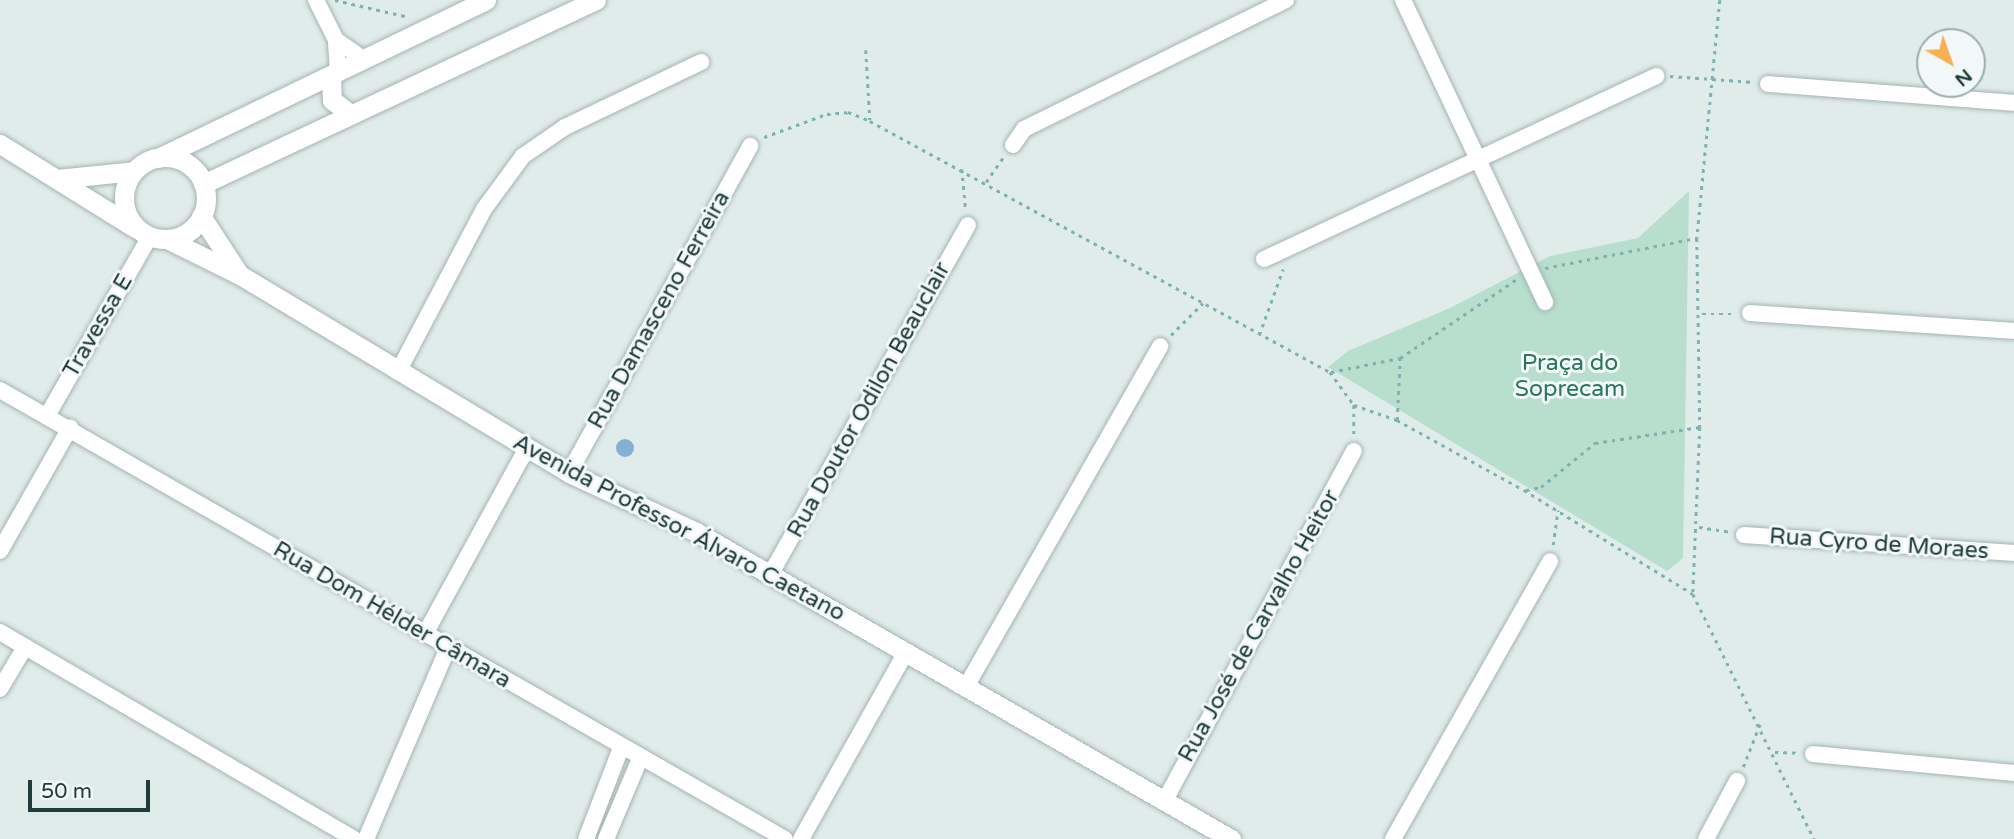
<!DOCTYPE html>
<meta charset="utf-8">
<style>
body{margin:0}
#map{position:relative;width:2014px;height:839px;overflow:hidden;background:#e0ecea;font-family:"Varela Round",sans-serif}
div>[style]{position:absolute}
.green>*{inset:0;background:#b8dece}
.water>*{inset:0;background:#85b0d4}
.round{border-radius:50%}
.path>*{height:2.5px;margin-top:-1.25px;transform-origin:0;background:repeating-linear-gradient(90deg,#7fb1b0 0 3.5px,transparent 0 8.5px)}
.roads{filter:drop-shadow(0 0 2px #a3b4b3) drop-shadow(0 0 2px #a3b4b3)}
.minor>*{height:16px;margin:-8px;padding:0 8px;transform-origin:8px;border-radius:8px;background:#fff}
.tertiary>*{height:19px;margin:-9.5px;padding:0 9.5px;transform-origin:9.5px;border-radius:9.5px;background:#fff}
.tertiary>.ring{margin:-9.5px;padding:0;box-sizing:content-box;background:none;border:19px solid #fff;border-radius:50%}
span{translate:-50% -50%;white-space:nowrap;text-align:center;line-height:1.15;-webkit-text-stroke:6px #f1f8f7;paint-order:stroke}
.street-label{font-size:23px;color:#203c3d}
.park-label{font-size:23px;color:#28765e}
.north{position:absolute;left:1916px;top:28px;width:70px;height:70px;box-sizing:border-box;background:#f1f8f7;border:2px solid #9dadad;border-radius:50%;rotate:140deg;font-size:19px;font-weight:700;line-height:28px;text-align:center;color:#203c3d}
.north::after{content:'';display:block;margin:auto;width:24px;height:32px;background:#f8ae52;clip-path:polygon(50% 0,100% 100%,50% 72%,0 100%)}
.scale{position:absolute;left:28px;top:780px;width:122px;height:32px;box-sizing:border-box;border:4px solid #203c3d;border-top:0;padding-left:9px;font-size:21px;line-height:24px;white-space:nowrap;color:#203c3d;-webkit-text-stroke:5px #f1f8f7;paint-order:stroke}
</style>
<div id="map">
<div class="green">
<i style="clip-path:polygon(1689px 191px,1683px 558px,1667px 571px,1328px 367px,1348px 351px,1450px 308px,1550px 256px,1638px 238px)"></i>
</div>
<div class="water">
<i class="round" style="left:616px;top:439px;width:18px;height:18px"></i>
</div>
<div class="path">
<i style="left:335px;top:0;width:76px;rotate:12.9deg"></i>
<i style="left:1720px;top:0;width:239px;rotate:95.5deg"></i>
<i style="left:1697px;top:238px;width:189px;rotate:89.1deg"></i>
<i style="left:1700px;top:427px;width:167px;rotate:92.4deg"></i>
<i style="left:1693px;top:594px;width:273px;rotate:63.7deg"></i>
<i style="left:866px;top:50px;width:70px;rotate:86.7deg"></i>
<i style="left:1670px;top:76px;width:84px;rotate:4.1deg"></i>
<i style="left:764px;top:137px;width:67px;rotate:-20.1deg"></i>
<i style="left:827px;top:114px;width:21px;rotate:-5deg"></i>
<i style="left:848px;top:112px;width:24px;rotate:22deg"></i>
<i style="left:870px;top:121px;width:524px;rotate:28.62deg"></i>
<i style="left:1330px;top:372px;width:41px;rotate:54deg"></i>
<i style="left:1354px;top:405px;width:46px;rotate:19.2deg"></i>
<i style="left:1397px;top:420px;width:145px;rotate:28.9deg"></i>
<i style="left:1524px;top:490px;width:198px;rotate:31.6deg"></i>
<i style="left:962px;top:169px;width:42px;rotate:84.6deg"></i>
<i style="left:986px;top:182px;width:32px;rotate:-55deg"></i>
<i style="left:1545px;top:268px;width:155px;rotate:-11.2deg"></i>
<i style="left:1702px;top:314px;width:31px"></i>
<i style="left:1171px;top:335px;width:45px;rotate:-45deg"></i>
<i style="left:1259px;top:335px;width:70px;rotate:-70deg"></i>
<i style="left:1331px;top:372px;width:70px;rotate:-11.5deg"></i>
<i style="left:1354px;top:405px;width:32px;rotate:90deg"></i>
<i style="left:1397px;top:420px;width:62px;rotate:-87.2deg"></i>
<i style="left:1400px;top:358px;width:141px;rotate:-34deg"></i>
<i style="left:1526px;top:490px;width:15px;rotate:-11deg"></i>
<i style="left:1541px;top:487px;width:70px;rotate:-39.2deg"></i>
<i style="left:1595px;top:443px;width:106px;rotate:-8.7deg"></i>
<i style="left:1699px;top:527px;width:31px;rotate:9deg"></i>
<i style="left:1553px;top:545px;width:35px;rotate:-82deg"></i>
<i style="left:1775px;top:752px;width:24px;rotate:2deg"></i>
<i style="left:1743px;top:767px;width:46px;rotate:-68.4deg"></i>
</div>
<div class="roads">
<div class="minor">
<i style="left:316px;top:0;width:45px;rotate:63.4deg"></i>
<i style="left:1403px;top:0;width:334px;rotate:64.8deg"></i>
<i style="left:338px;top:71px;width:31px;rotate:-94deg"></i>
<i style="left:336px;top:40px;width:33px;rotate:35deg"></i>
<i style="left:1768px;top:84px;width:247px;rotate:4.4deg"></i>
<i style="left:1013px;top:145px;width:19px;rotate:-55deg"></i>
<i style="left:1024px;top:129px;width:292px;rotate:-26.2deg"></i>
<i style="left:1264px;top:259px;width:433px;rotate:-25deg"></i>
<i style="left:1750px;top:313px;width:265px;rotate:3.9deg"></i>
<i style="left:398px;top:372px;width:184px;rotate:-62.2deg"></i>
<i style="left:484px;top:209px;width:66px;rotate:-53.7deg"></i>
<i style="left:523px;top:156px;width:51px;rotate:-34.6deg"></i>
<i style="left:565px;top:127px;width:151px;rotate:-25.5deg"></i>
<i style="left:0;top:390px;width:904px;rotate:29.77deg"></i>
<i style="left:47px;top:416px;width:207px;rotate:-60.2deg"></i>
<i style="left:569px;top:473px;width:374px;rotate:-61deg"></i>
<i style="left:1744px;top:535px;width:271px;rotate:3.8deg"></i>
<i style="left:0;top:551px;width:142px;rotate:-60.4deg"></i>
<i style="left:770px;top:575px;width:402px;rotate:-60.5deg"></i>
<i style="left:0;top:632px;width:410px;rotate:30.3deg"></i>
<i style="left:425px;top:634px;width:212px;rotate:-61.3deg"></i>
<i style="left:967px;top:685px;width:390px;rotate:-60.3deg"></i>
<i style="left:0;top:689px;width:49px;rotate:-59.2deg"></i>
<i style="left:1813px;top:754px;width:202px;rotate:5.4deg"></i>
<i style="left:1164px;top:802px;width:399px;rotate:-61.6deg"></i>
<i style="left:366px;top:839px;width:208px;rotate:-66.8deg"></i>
<i style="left:586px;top:839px;width:97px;rotate:-69deg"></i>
<i style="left:606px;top:839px;width:87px;rotate:-67deg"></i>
<i style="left:801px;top:839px;width:214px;rotate:-60.7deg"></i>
<i style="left:1393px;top:839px;width:319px;rotate:-60.5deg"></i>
<i style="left:1706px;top:839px;width:66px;rotate:-61.9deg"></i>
</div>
<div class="tertiary">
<i style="left:331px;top:75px;width:25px;rotate:88deg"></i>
<i style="left:332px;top:100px;width:24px;rotate:38deg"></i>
<i style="left:0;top:144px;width:159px;rotate:31.9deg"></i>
<i class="ring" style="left:124px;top:157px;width:63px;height:63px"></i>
<i style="left:158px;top:158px;width:364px;rotate:-25.7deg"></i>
<i style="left:57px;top:179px;width:77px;rotate:-5.9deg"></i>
<i style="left:203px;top:184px;width:434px;rotate:-25.1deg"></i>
<i style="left:201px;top:216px;width:69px;rotate:56.8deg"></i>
<i style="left:167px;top:239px;width:81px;rotate:26.3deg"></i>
<i style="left:240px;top:275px;width:384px;rotate:31deg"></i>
<i style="left:569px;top:473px;width:140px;rotate:24.9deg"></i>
<i style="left:696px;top:532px;width:617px;rotate:29.85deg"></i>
</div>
</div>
<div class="street-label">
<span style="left:659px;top:310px;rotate:-61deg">Rua Damasceno Ferreira</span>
<span style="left:98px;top:326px;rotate:-60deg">Travessa E</span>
<span style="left:869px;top:400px;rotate:-61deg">Rua Doutor Odilon Beauclair</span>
<span style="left:679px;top:528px;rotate:28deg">Avenida Professor Álvaro Caetano</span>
<span style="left:1879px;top:544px;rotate:4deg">Rua Cyro de Moraes</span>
<span style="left:392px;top:615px;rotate:30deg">Rua Dom Hélder Câmara</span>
<span style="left:1259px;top:626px;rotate:-61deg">Rua José de Carvalho Heitor</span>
</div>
<div class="park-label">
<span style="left:1570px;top:376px">Praça do<br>Soprecam</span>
</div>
<div class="north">N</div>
<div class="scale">50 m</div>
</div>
